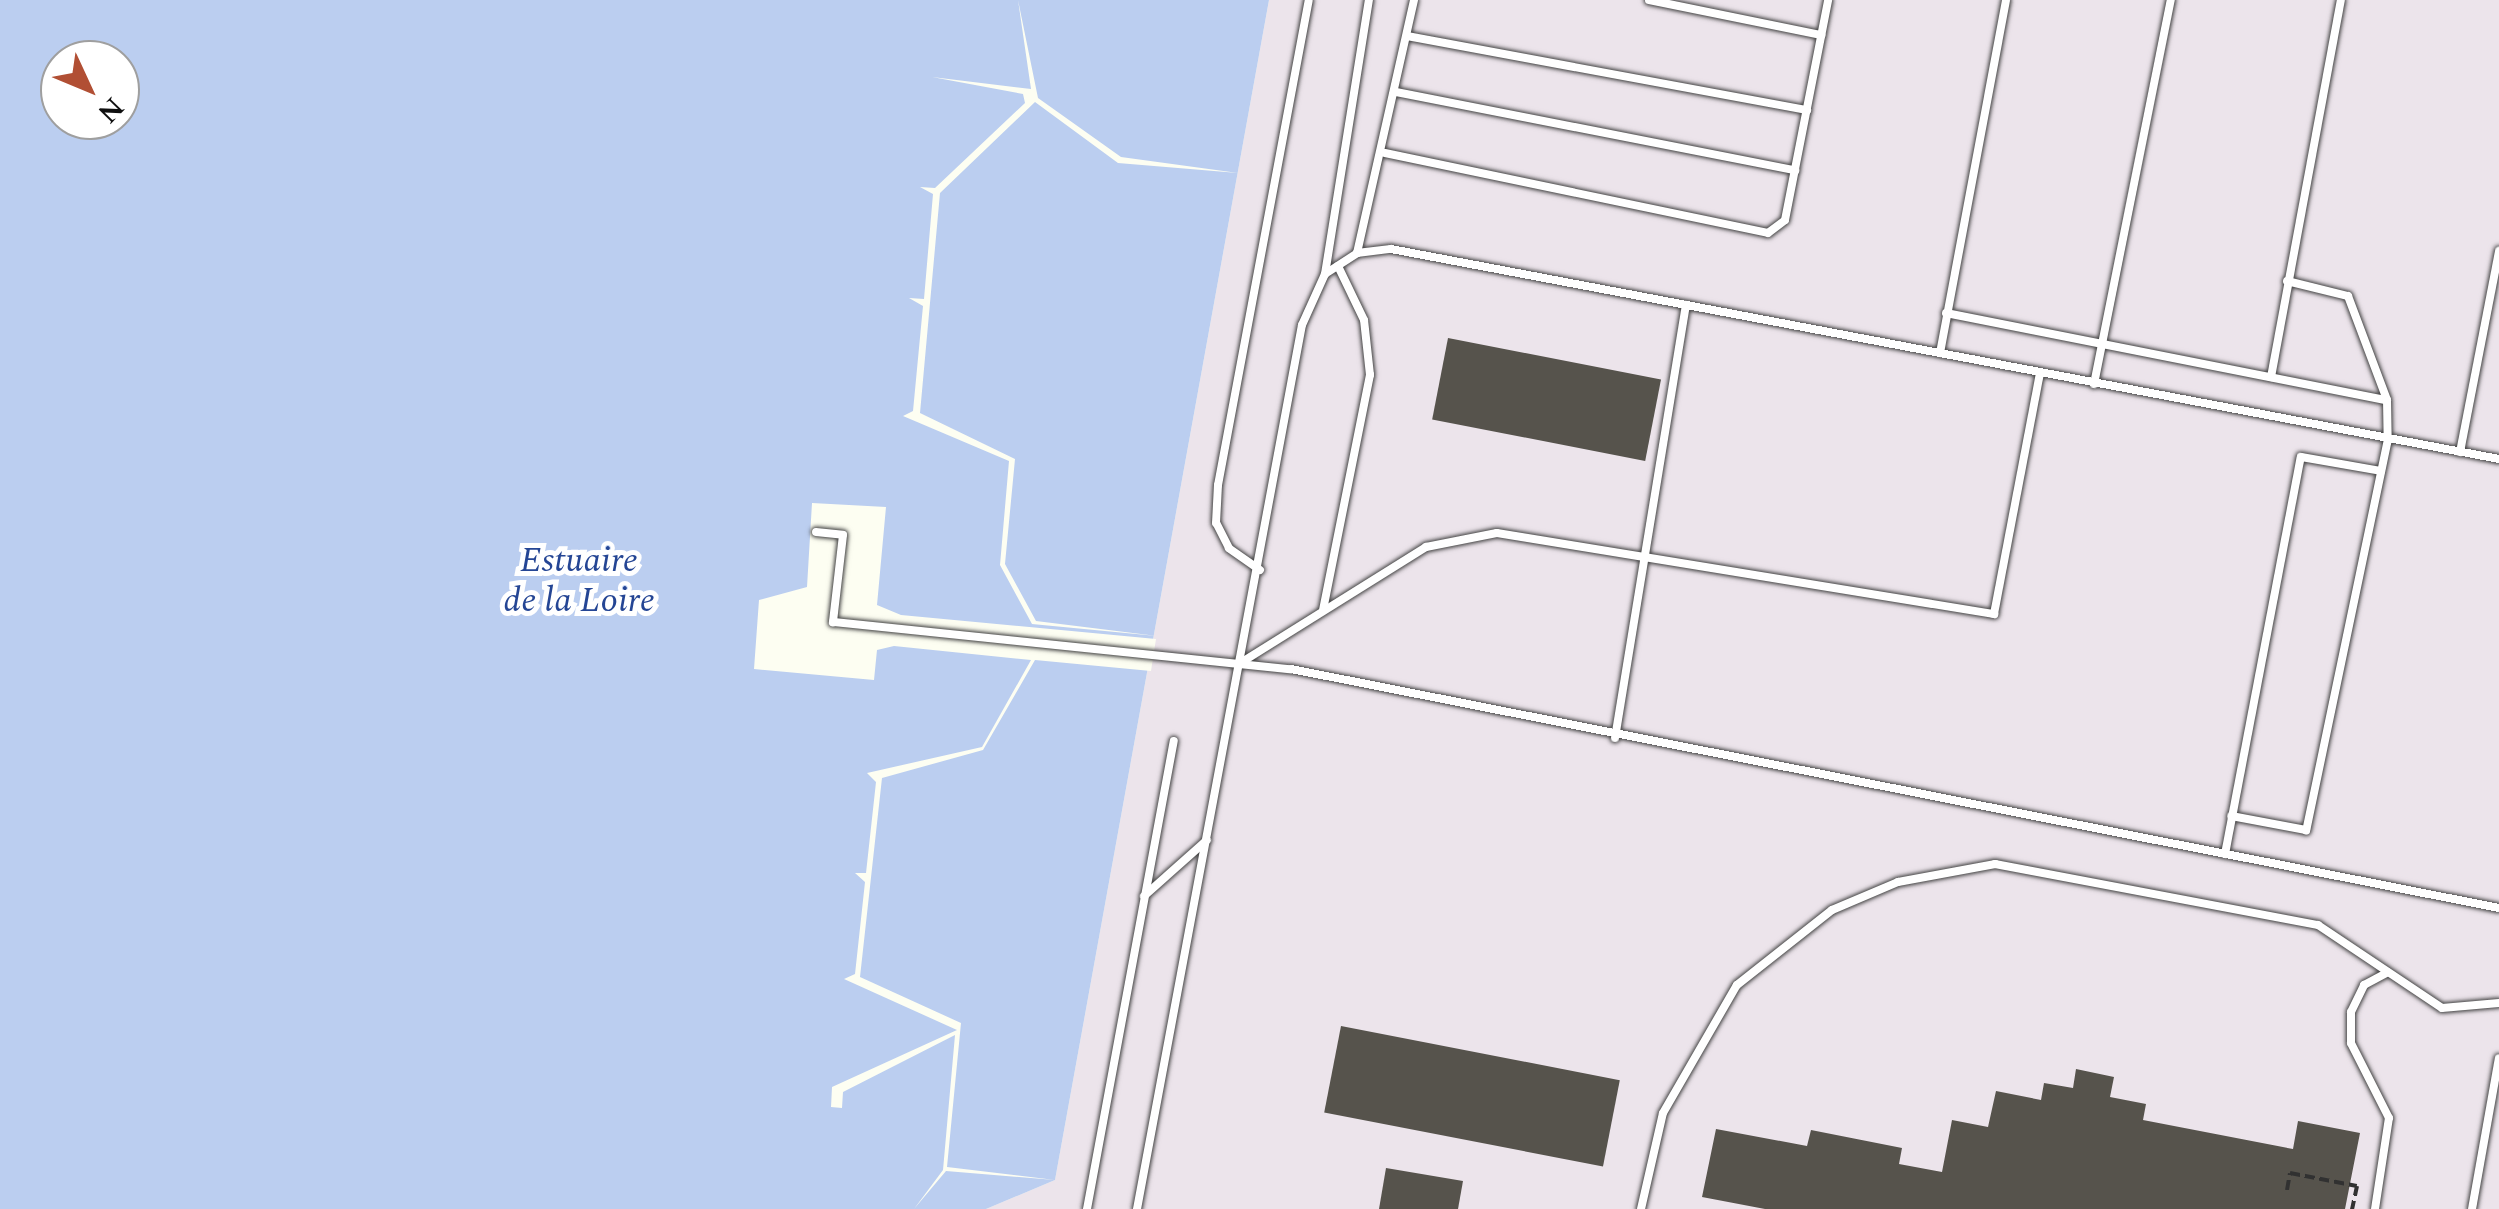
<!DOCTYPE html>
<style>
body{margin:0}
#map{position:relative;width:2499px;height:1209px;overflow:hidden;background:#fdfef2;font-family:Spectral,serif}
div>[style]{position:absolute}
.industrial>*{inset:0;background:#ece4eb}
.water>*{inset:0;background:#bbcef0}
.pier>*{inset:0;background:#fdfef2}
.building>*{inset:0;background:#56534c;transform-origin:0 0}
.path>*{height:4px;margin-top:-2px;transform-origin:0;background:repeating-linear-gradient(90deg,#313131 0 10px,transparent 0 15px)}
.roads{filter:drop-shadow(0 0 2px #424242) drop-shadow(0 0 2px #424242)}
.service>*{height:8px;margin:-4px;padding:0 4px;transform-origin:4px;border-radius:4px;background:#fff}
span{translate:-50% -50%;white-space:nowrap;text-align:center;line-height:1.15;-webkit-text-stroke:10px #fff;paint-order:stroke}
.water-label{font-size:35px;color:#244594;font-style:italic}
.north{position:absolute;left:40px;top:40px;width:100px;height:100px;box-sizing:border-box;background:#fff;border:2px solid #9f9f9f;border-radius:50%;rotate:134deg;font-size:28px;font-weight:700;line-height:40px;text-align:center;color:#0f0f0f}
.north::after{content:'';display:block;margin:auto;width:35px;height:45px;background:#b14f34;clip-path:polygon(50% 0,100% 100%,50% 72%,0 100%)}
</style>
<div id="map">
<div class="industrial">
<i style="clip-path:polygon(1269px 0,2499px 0,2499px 1209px,986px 1209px,1055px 1180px)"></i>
</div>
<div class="water">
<i style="clip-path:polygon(evenodd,0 0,1269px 0,1055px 1180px,986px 1209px,0 1209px,0 0,60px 60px,120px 60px,120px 120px,60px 120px,60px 60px)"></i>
</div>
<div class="pier">
<i style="clip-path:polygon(1018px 0,1038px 98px,1121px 157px,1238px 173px,1118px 163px,1035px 102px,940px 193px,920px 413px,1015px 459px,1005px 564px,1036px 621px,1157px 636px,1032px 624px,1000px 565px,1009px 461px,903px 416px,913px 411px,923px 306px,909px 298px,924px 299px,933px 194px,920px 187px,935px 188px,1025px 103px,1023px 94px,932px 77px,1031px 89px)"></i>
<i style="clip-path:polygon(812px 503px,886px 507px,877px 605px,901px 615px,1156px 639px,1151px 671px,1035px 660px,983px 750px,882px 778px,860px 977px,961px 1023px,947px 1167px,1055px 1180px,946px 1171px,914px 1209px,943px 1170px,955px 1035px,843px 1092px,842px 1108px,831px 1107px,832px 1087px,957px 1030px,844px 979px,855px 974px,865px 882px,855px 873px,866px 873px,876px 782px,867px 773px,982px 747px,1031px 660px,894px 646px,877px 650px,874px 680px,754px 669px,759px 600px,807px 587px)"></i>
</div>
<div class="building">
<i style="left:1448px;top:338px;width:217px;height:83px;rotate:11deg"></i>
<i style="left:1341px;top:1026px;width:284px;height:88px;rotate:11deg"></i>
<i style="clip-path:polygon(2076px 1069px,2114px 1077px,2110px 1097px,2146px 1104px,2143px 1120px,2293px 1149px,2298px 1121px,2360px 1133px,2345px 1209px,1765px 1209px,1702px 1197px,1716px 1129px,1807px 1146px,1811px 1130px,1902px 1148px,1899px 1164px,1942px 1172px,1952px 1120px,1988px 1127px,1996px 1091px,2041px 1100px,2044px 1083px,2073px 1088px)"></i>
<i style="clip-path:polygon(1386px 1168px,1463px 1181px,1458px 1209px,1379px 1209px)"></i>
</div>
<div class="path">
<i style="left:2287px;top:1190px;width:17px;rotate:-80deg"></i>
<i style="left:2290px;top:1173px;width:68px;rotate:11deg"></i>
<i style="left:2357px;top:1186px;width:24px;rotate:102deg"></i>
</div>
<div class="roads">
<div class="service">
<i style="left:1649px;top:0;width:176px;rotate:11.5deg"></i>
<i style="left:1407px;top:36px;width:407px;rotate:10.5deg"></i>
<i style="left:1396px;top:92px;width:407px;rotate:11.1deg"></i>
<i style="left:1385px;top:153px;width:391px;rotate:11.8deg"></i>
<i style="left:1768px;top:233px;width:21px;rotate:-37deg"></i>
<i style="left:1785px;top:220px;width:224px;rotate:-78.9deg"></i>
<i style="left:1357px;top:253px;width:259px;rotate:-77.3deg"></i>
<i style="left:1325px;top:274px;width:278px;rotate:-80.9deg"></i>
<i style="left:2287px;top:281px;width:63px;rotate:13.8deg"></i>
<i style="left:2348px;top:296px;width:111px;rotate:69.4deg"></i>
<i style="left:1946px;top:313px;width:449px;rotate:11.2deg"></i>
<i style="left:2387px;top:400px;width:39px;rotate:89deg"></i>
<i style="left:2388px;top:439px;width:400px;rotate:101.8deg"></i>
<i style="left:2306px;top:830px;width:76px;rotate:-169.4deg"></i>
<i style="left:1940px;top:353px;width:359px;rotate:-79.4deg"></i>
<i style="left:2271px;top:377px;width:383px;rotate:-79.5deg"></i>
<i style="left:2094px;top:384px;width:392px;rotate:-78.7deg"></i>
<i style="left:2460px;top:452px;width:205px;rotate:-79deg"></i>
<i style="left:816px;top:532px;width:27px;rotate:6deg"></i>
<i style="left:843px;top:535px;width:88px;rotate:96.6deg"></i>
<i style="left:833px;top:622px;width:460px;rotate:5.9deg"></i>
<i style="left:1291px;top:669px;width:1231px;rotate:11.19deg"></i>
<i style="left:1260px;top:570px;width:38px;rotate:-145deg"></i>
<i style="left:1229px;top:548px;width:28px;rotate:-117deg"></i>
<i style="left:1216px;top:523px;width:38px;rotate:-87deg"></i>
<i style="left:1218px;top:485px;width:493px;rotate:-79.4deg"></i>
<i style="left:1323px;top:610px;width:240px;rotate:-78.7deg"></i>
<i style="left:1370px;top:375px;width:55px;rotate:-96.2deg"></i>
<i style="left:1364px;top:320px;width:60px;rotate:-115.7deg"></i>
<i style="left:1242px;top:662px;width:217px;rotate:-32deg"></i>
<i style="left:1426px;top:547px;width:72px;rotate:-11.2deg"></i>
<i style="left:1497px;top:533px;width:504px;rotate:9.26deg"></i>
<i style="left:1994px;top:614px;width:245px;rotate:-79.2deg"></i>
<i style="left:1615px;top:738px;width:439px;rotate:-80.7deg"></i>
<i style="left:2225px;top:854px;width:404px;rotate:-79.2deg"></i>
<i style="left:2301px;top:457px;width:81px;rotate:9.9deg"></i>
<i style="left:1144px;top:896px;width:84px;rotate:-41.6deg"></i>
<i style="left:1087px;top:1209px;width:476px;rotate:-79.5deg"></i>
<i style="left:1137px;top:1209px;width:899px;rotate:-79.43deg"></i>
<i style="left:1302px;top:325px;width:56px;rotate:-65.7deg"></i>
<i style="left:1325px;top:274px;width:38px;rotate:-33deg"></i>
<i style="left:1357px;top:253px;width:34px;rotate:-7deg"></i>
<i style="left:1391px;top:249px;width:1128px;rotate:10.73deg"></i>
<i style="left:1641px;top:1209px;width:98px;rotate:-77.1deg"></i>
<i style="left:1663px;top:1113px;width:148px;rotate:-60deg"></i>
<i style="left:1737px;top:985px;width:121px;rotate:-38.3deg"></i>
<i style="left:1832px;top:910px;width:72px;rotate:-23deg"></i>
<i style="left:1898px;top:882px;width:99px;rotate:-10.5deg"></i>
<i style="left:1995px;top:864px;width:329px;rotate:10.7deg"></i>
<i style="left:2318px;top:925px;width:149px;rotate:33.8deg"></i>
<i style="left:2442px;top:1008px;width:57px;rotate:-5deg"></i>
<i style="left:2375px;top:1209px;width:92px;rotate:-81.3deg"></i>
<i style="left:2389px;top:1118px;width:84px;rotate:-116.9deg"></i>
<i style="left:2351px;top:1043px;width:31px;rotate:-90deg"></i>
<i style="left:2351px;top:1012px;width:30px;rotate:-64deg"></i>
<i style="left:2364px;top:985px;width:27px;rotate:-28deg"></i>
<i style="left:2472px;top:1209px;width:153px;rotate:-79.9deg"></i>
</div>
</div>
<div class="water-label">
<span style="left:579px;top:581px">Estuaire<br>de la Loire</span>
</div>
<div class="north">N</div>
</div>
